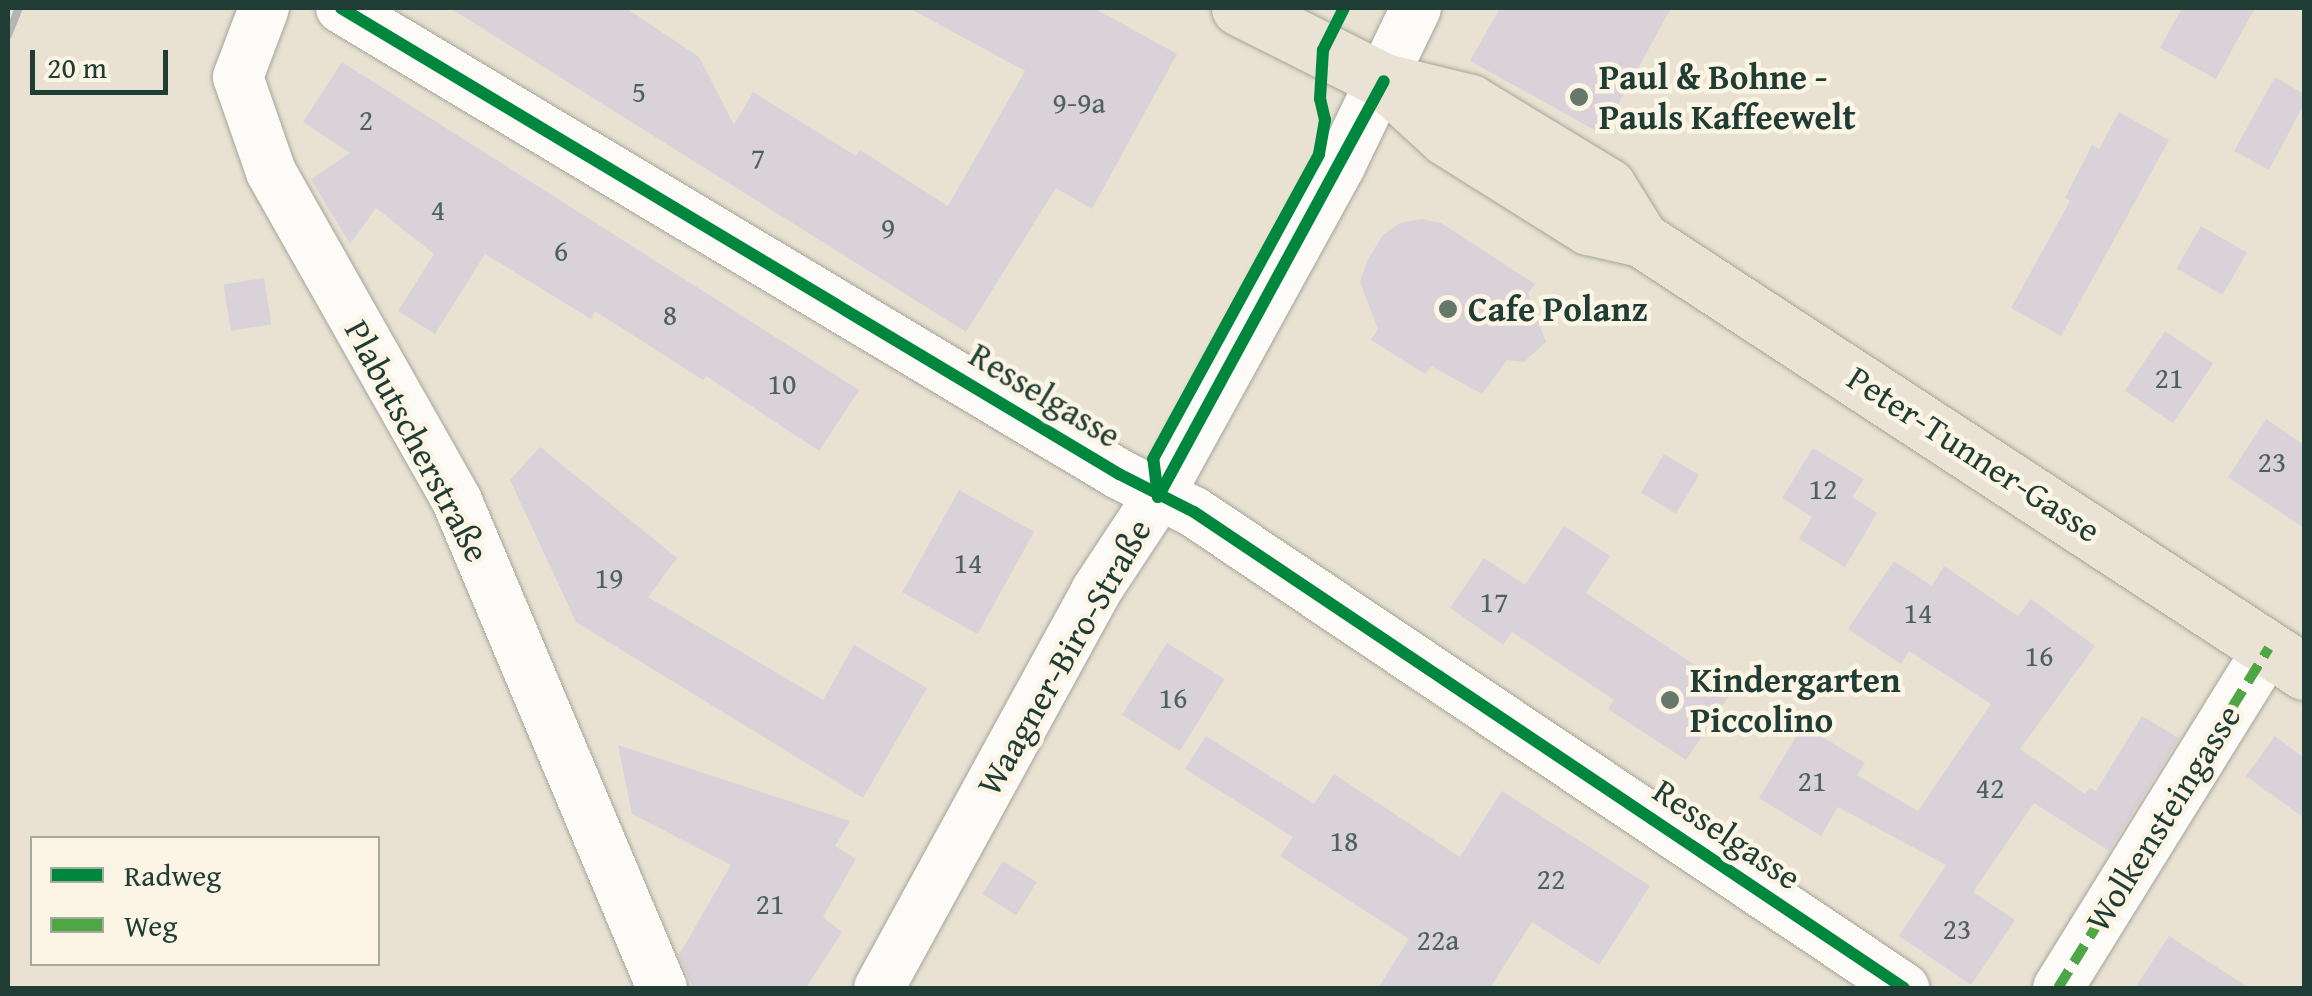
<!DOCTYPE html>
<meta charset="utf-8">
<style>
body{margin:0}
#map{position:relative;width:2312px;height:996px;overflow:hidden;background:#e9e2d3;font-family:"Gentium Book Plus",serif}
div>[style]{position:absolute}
.building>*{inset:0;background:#d9d2d9;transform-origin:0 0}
.roads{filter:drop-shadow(0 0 2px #a5a59b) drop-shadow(0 0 2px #a5a59b)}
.minor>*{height:50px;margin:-25px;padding:0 25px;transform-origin:25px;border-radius:25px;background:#fcfbf8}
.major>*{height:55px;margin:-27.5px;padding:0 27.5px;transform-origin:27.5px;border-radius:27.5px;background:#ebe2d6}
.rail>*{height:8px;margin:-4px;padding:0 4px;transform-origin:4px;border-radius:4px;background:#b3b5b2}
.quiet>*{height:10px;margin-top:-5px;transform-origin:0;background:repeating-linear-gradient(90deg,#4fa644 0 20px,transparent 0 30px)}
.cycleway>*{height:12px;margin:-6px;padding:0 6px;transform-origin:6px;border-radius:6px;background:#00873e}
.dots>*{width:28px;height:28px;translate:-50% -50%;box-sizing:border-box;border:5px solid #fcf5e5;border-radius:50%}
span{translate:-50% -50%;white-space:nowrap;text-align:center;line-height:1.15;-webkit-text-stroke:9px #fcf5e5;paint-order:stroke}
.number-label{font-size:30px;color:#4e625d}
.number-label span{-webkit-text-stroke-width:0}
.poi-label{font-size:35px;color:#1f3d34;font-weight:700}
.left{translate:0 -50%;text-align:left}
.street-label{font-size:35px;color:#1f3d34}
.frame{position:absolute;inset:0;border:10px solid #1f3d34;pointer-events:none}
.legend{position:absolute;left:30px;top:836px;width:350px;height:130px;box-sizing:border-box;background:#fcf5e5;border:2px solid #a4ab9e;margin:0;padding:12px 18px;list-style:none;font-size:30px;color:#1f3d34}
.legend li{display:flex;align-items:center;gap:20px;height:50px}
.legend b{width:50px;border:2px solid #a4ab9e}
.scale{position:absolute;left:30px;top:50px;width:138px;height:45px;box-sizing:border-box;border:5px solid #1f3d34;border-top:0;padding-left:12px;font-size:30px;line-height:35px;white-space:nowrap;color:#1f3d34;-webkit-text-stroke:8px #fcf5e5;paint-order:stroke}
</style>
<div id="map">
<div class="building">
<i style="clip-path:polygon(450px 8px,626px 8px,699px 57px,734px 125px,753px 92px,856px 156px,860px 150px,948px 206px,1025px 71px,909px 8px,1094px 8px,1177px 54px,1092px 209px,1056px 188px,966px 332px)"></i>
<i style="clip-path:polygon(1500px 8px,1671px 8px,1602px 134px,1470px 61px)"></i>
<i style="clip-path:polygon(2182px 8px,2255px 8px,2216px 79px,2160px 48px)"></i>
<i style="clip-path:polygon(342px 62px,859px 390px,819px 451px,706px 376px,703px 380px,595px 311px,591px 319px,485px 254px,435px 334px,398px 311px,434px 254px,376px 208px,350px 244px,311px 179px,350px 153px,303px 122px)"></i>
<i style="clip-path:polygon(2275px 77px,2304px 94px,2304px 104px,2269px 170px,2234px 151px)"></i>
<i style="clip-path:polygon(2119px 112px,2169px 140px,2061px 336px,2011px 308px,2070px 201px,2065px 198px,2092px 145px,2099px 149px)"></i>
<i style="clip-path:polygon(1422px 219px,1441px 223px,1535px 284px,1528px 293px,1546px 342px,1524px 362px,1507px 360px,1482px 394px,1431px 366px,1425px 374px,1371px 340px,1378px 329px,1360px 282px,1367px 261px,1383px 235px,1400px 223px)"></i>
<i style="left:2201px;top:226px;width:53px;height:49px;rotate:30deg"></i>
<i style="left:264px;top:278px;width:47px;height:41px;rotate:81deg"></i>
<i style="left:2165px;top:331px;width:58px;height:72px;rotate:34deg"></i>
<i style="clip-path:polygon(2266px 419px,2304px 445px,2304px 528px,2228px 477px)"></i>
<i style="clip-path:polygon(540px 447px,677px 558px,648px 597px,823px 700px,854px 645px,927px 688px,863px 798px,576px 622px,510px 480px)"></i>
<i style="clip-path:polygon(1813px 448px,1864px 479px,1852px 497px,1877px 513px,1845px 567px,1799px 539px,1812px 517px,1782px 498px)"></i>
<i style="left:1664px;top:454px;width:41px;height:45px;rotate:31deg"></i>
<i style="left:959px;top:490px;width:86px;height:117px;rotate:29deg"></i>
<i style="clip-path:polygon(1564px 526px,1610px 556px,1586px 593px,1733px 690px,1686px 760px,1608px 709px,1614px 700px,1512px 632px,1503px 645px,1450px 608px,1484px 558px,1525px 585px)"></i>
<i style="clip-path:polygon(1894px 561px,1932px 586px,1944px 566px,2018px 616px,2031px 599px,2095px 646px,2020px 749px,2085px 794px,2090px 788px,2096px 791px,2142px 716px,2179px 738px,2109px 851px,2034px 803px,1973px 892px,2015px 920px,1971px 985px,1899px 936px,1946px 865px,1838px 807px,1821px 836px,1759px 798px,1803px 725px,1865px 763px,1857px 775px,1918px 811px,1991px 704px,1909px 651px,1901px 664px,1848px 629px)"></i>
<i style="left:1167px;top:643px;width:68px;height:85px;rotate:32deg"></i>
<i style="clip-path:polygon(1206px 736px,1314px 804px,1334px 774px,1460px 857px,1502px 791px,1650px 886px,1599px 965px,1532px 922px,1490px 988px,1378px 988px,1409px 939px,1280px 856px,1293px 837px,1185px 769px)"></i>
<i style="clip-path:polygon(2275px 736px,2304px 758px,2304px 818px,2246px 776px)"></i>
<i style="clip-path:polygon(618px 745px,850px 821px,835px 846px,856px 859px,823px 917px,842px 932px,806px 988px,693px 988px,679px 955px,731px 865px,632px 814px)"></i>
<i style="left:1003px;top:861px;width:40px;height:39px;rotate:32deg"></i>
<i style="clip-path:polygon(2169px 936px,2249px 988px,2135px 988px)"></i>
</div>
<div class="roads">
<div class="minor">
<i style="left:264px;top:8px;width:74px;rotate:110.6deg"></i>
<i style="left:238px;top:77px;width:101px;rotate:70.8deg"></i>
<i style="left:271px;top:172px;width:378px;rotate:60.5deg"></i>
<i style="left:457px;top:501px;width:528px;rotate:67.17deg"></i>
<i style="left:341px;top:8px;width:907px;rotate:30.92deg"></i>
<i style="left:1119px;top:474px;width:84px;rotate:26.9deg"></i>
<i style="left:1194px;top:512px;width:855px;rotate:33.84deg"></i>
<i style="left:879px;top:988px;width:452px;rotate:-61.3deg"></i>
<i style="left:1096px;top:591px;width:113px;rotate:-56.6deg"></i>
<i style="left:1158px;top:497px;width:378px;rotate:-61.2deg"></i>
<i style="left:1340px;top:166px;width:175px;rotate:-64.3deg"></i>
<i style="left:2058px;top:988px;width:400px;rotate:-58.2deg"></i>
</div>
<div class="major">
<i style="left:1239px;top:8px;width:162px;rotate:26.7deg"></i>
<i style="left:1384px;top:81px;width:89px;rotate:13.7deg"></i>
<i style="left:1470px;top:102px;width:162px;rotate:31.3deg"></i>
<i style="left:1608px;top:186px;width:62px;rotate:58.1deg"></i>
<i style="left:1384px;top:81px;width:84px;rotate:42.6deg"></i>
<i style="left:1446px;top:138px;width:168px;rotate:32.1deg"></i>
<i style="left:1588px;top:227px;width:54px;rotate:12.8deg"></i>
<i style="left:1641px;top:239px;width:792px;rotate:33.15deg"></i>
</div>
</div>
<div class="rail">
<i style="left:8px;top:35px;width:29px;rotate:-68deg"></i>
</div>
<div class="quiet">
<i style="left:2058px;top:988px;width:400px;rotate:-58.2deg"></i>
</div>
<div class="cycleway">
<i style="left:341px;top:8px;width:907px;rotate:30.92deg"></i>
<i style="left:1119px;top:474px;width:84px;rotate:26.9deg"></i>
<i style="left:1194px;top:512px;width:855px;rotate:33.84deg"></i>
<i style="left:1158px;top:497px;width:38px;rotate:-97deg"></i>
<i style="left:1153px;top:459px;width:347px;rotate:-61.4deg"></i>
<i style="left:1319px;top:154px;width:35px;rotate:-80deg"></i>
<i style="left:1325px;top:120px;width:22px;rotate:-103deg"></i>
<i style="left:1320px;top:99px;width:49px;rotate:-86.5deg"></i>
<i style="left:1323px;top:50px;width:47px;rotate:-63.4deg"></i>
<i style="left:1158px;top:497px;width:473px;rotate:-61.5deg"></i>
</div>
<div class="dots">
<i style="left:1579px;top:97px;background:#66776c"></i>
<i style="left:1448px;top:309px;background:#66776c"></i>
<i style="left:1670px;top:700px;background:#66776c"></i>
</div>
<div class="number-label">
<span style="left:639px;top:91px">5</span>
<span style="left:1079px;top:102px">9-9a</span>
<span style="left:366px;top:119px">2</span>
<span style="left:758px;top:157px">7</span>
<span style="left:438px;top:209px">4</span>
<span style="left:888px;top:227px">9</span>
<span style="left:561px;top:250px">6</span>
<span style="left:670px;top:314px">8</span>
<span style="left:2169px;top:377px">21</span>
<span style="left:782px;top:383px">10</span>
<span style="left:2272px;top:461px">23</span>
<span style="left:1823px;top:488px">12</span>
<span style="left:968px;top:562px">14</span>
<span style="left:609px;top:577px">19</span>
<span style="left:1494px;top:601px">17</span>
<span style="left:1918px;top:612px">14</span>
<span style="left:2039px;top:655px">16</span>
<span style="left:1173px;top:697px">16</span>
<span style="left:1812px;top:780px">21</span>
<span style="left:1990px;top:787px">42</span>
<span style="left:1344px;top:840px">18</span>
<span style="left:1551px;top:878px">22</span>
<span style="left:770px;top:903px">21</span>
<span style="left:1957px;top:928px">23</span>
<span style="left:1438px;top:939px">22a</span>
</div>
<div class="poi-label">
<span class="left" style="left:1599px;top:97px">Paul &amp; Bohne -<br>Pauls Kaffeewelt</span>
<span class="left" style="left:1468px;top:309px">Cafe Polanz</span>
<span class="left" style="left:1690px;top:700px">Kindergarten<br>Piccolino</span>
</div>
<div class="street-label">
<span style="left:1045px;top:395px;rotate:31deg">Resselgasse</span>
<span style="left:417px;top:441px;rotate:62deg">Plabutscherstraße</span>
<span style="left:1974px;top:454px;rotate:33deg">Peter-Tunner-Gasse</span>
<span style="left:1064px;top:657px;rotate:-60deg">Waagner-Biro-Straße</span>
<span style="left:2163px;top:818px;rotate:-58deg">Wolkensteingasse</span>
<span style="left:1727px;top:834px;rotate:34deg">Resselgasse</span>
</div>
<div class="frame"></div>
<ul class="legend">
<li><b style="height:12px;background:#00873e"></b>Radweg</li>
<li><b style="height:12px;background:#4fa644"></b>Weg</li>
</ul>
<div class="scale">20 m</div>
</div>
